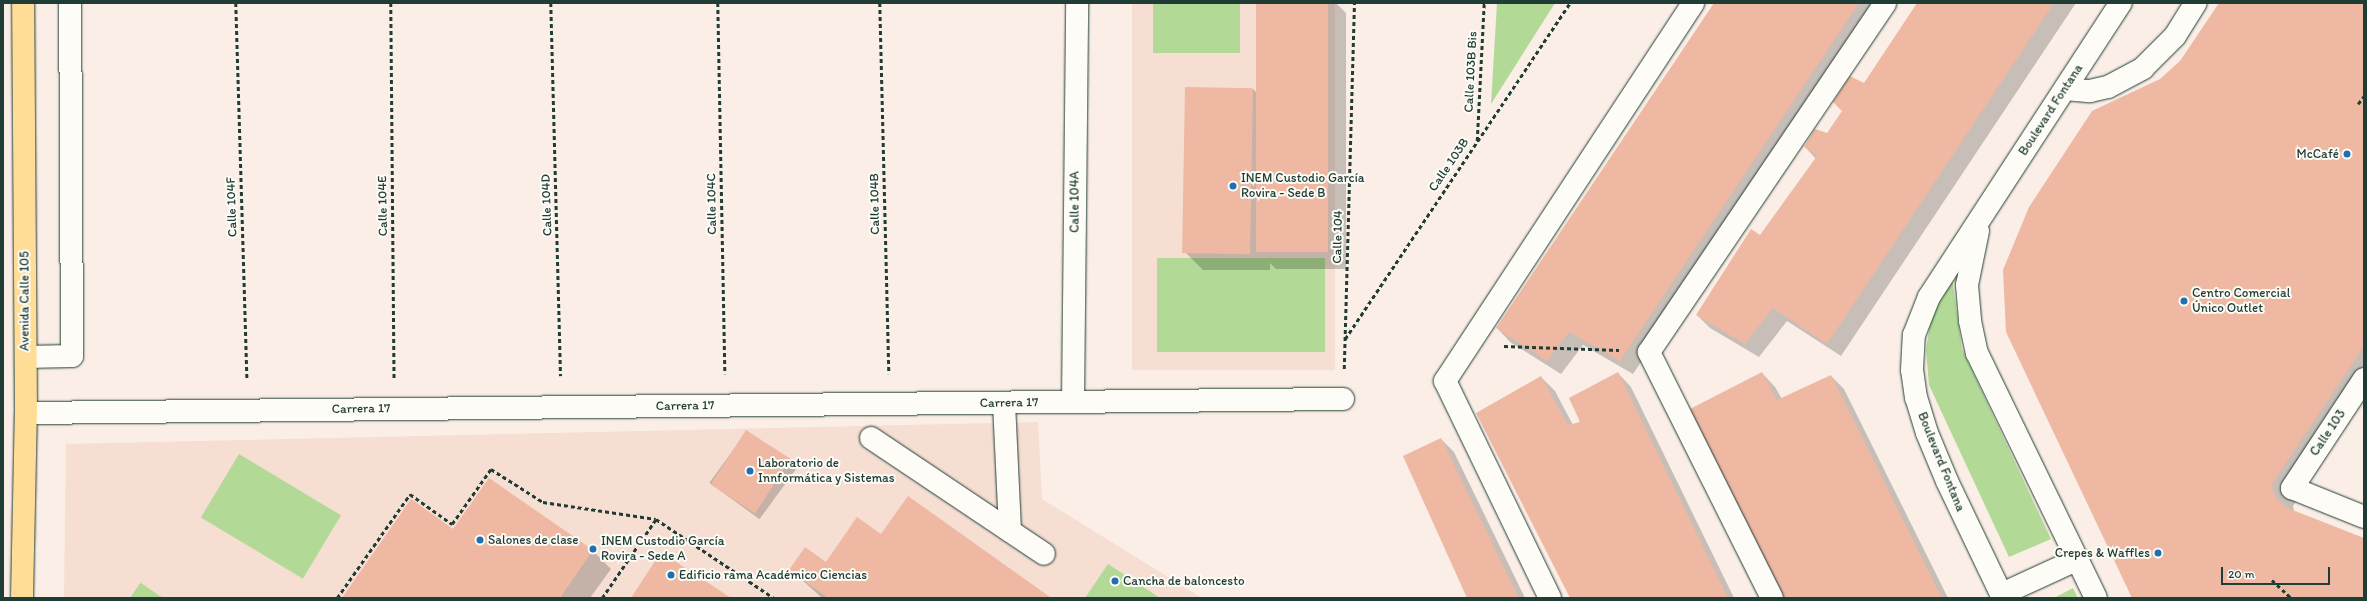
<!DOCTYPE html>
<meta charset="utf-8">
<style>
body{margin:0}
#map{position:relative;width:2367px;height:601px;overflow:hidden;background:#faeee6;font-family:Itim,sans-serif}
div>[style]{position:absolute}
.built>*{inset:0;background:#f6ded2;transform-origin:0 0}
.green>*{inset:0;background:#b2da96;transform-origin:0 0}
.shadow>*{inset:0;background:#0003;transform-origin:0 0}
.building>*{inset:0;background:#eeb8a2;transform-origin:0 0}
.path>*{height:2.5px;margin-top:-1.25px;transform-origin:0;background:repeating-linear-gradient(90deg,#1f3d34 0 4px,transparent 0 7px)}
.roads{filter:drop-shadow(0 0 1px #1f3d34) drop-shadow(0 0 1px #1f3d34)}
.minor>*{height:22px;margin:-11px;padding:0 11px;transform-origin:11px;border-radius:11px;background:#fdfcf7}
.major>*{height:22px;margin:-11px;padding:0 11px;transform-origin:11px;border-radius:11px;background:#ffdd96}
.dots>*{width:11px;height:11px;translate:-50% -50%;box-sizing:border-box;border:2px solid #fdfcf7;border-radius:50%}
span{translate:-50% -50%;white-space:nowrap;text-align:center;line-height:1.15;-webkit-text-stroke:4px #fdfcf7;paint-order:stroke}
.street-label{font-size:13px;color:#1f3d34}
.poi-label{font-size:13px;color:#1f3d34}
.right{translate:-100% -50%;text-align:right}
.left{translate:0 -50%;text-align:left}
.frame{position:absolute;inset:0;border:4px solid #1f3d34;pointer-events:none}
.scale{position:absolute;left:2221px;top:567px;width:109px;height:18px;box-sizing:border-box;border:2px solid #1f3d34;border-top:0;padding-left:5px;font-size:12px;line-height:14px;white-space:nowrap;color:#1f3d34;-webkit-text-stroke:3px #fdfcf7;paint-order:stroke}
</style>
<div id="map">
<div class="built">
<i style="left:1132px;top:3px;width:203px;height:367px"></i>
<i style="clip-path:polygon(1038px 422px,1042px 499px,1202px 598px,64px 598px,66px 444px)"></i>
</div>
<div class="green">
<i style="left:1153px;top:3px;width:87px;height:50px"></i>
<i style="clip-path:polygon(1497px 3px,1555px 3px,1491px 104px)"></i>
<i style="left:1157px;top:258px;width:168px;height:94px"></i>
<i style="clip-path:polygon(1952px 277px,1962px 349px,2051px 539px,2009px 557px,1929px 385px,1926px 351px,1930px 322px)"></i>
<i style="left:239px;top:454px;width:119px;height:74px;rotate:31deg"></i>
<i style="clip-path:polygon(1108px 564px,1160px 598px,1085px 598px)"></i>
<i style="clip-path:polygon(141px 582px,141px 583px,163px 598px,130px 598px)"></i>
<i style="clip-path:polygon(2073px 588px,2078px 598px,2054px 598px)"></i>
</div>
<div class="shadow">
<i style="clip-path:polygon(1257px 3px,1336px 3px,1346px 13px,1346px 269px,1276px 269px,1270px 263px,1270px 270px,1203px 270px,1185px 252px,1253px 89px,1257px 93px)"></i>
<i style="clip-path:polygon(1715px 3px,1882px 3px,1633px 374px,1583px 345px,1561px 374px,1510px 342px,1497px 328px)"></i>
<i style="clip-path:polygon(1919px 3px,2076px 3px,1841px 356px,1787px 321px,1759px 357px,1710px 328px,1697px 315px,1760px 236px,1816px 159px,1805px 147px,1828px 134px,1865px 85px)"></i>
<i style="clip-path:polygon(2220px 3px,2364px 3px,2364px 399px,2293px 506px,2294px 511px,2364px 539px,2364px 598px,2133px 598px,2160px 80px,2181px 62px)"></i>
<i style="clip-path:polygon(1618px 373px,1631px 387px,1734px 598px,1571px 598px,1541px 377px,1555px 391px,1573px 425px,1582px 422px)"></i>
<i style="clip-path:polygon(1762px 373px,1775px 387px,1782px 399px,1831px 376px,1844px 389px,1948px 598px,1785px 598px)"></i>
<i style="left:747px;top:431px;width:62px;height:64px;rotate:36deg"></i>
<i style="clip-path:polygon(1441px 439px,1454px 452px,1525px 598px,1468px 598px)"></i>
<i style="clip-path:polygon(489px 479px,593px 551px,611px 569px,590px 598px,344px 598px,454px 530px)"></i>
<i style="clip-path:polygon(882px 535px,1050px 597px,1052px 598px,822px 598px,791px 570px,826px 563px)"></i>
</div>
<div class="building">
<i style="left:1256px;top:3px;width:72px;height:249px"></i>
<i style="clip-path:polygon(1714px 3px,1859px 3px,1620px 361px,1569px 332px,1547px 361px,1496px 328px)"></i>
<i style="clip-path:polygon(1917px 3px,2054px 3px,1827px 344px,1773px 308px,1745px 344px,1696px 315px,1751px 229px,1760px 235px,1817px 156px,1804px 147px,1815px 129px,1827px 133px,1842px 111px,1833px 102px,1850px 76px,1864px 83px)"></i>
<i style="clip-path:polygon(2219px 3px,2364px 3px,2364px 346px,2272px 484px,2275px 496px,2285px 507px,2364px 538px,2364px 598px,2132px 598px,2006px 332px,2003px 270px,2029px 207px,2092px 111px,2160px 79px,2180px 61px)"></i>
<i style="left:1185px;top:87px;width:68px;height:166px;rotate:1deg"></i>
<i style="clip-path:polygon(1618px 372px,1728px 598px,1570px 598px,1476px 413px,1541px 376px,1568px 425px,1580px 422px,1569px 398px)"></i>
<i style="clip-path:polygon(1762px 372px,1777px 400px,1831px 375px,1942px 598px,1783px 598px,1690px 409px)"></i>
<i style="left:746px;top:430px;width:53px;height:65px;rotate:33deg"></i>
<i style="clip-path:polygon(1441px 438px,1519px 598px,1467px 598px,1403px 456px)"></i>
<i style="clip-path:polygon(489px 478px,593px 550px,560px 598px,342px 598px,411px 499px,453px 529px)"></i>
<i style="clip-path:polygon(908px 496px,1050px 597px,1054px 598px,828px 598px,789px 570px,805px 547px,826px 562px,857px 517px,881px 534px)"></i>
<i style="clip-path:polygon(661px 552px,731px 598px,631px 598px)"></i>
</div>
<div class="path">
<i style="left:236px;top:3px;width:377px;rotate:88.3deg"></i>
<i style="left:391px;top:3px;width:375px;rotate:89.5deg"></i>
<i style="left:551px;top:3px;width:373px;rotate:88.5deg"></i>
<i style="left:718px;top:3px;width:371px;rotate:88.9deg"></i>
<i style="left:880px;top:3px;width:371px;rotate:88.6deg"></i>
<i style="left:2358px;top:104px;width:10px;rotate:-53deg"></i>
<i style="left:1477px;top:141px;width:138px;rotate:-87.1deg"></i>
<i style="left:1345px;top:339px;width:404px;rotate:-56.2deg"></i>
<i style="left:1504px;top:346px;width:115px;rotate:2deg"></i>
<i style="left:1344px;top:369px;width:366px;rotate:-88.4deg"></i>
<i style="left:2272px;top:580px;width:26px;rotate:43deg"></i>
<i style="left:337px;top:598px;width:127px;rotate:-54.9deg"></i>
<i style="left:410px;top:494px;width:52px;rotate:35.5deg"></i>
<i style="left:452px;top:524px;width:67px;rotate:-54.7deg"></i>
<i style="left:491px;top:469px;width:62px;rotate:32.4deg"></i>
<i style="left:543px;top:502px;width:114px;rotate:8.6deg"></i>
<i style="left:602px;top:598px;width:96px;rotate:-55.6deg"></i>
<i style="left:656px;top:519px;width:142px;rotate:33.8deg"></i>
</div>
<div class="roads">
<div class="minor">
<i style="left:2065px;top:89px;width:25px;rotate:5deg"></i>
<i style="left:2090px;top:91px;width:18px;rotate:-13deg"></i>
<i style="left:2108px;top:87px;width:40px;rotate:-28deg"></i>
<i style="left:2143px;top:68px;width:45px;rotate:-45deg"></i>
<i style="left:2175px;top:36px;width:39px;rotate:-58deg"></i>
<i style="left:1978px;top:231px;width:55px;rotate:101.5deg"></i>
<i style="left:1967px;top:285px;width:36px;rotate:85deg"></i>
<i style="left:1970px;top:321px;width:33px;rotate:78deg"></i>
<i style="left:1977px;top:353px;width:272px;rotate:64.1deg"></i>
<i style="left:26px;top:357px;width:46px;rotate:-1.2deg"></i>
<i style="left:72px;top:356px;width:353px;rotate:-90.3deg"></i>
<i style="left:2364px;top:379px;width:131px;rotate:123.4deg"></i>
<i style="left:2292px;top:488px;width:78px;rotate:21.9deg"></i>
<i style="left:1073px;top:402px;width:399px;rotate:-89.4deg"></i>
<i style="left:1004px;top:403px;width:128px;rotate:87.3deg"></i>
<i style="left:26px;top:413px;width:1317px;rotate:-0.61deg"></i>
<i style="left:871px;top:438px;width:208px;rotate:33.8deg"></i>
<i style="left:2002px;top:594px;width:84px;rotate:-24.7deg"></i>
<i style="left:1550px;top:598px;width:241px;rotate:-115.8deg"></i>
<i style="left:1445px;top:381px;width:452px;rotate:-56.7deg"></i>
<i style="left:1772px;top:598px;width:275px;rotate:-116.6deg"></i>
<i style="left:1649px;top:352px;width:421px;rotate:-55.9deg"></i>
<i style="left:2003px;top:598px;width:130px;rotate:-115.6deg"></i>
<i style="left:1947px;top:481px;width:52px;rotate:-112.6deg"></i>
<i style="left:1927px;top:433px;width:37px;rotate:-107deg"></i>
<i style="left:1916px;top:398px;width:28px;rotate:-98deg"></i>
<i style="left:1912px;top:370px;width:35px;rotate:-87deg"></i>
<i style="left:1914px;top:335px;width:41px;rotate:-68.5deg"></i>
<i style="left:1929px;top:297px;width:351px;rotate:-56.9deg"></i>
</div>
<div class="major">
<i style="left:22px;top:598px;width:185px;rotate:-88.8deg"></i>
<i style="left:26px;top:413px;width:410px;rotate:-90.4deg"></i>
</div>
</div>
<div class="dots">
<i style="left:2347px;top:154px;background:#1f6fb2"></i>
<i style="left:1233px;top:186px;background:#1f6fb2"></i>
<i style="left:2184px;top:301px;background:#1f6fb2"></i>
<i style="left:750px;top:471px;background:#1f6fb2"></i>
<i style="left:480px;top:540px;background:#1f6fb2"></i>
<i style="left:593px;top:549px;background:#1f6fb2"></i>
<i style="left:2158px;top:553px;background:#1f6fb2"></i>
<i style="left:671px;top:575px;background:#1f6fb2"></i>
<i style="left:1115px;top:581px;background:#1f6fb2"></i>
</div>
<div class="street-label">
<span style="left:1471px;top:72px;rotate:-87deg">Calle 103B Bis</span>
<span style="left:2051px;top:110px;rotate:-57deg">Boulevard Fontana</span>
<span style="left:1449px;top:165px;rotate:-56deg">Calle 103B</span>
<span style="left:1075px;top:202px;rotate:-90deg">Calle 104A</span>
<span style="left:712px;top:204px;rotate:-91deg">Calle 104C</span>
<span style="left:875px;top:204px;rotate:-91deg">Calle 104B</span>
<span style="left:547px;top:205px;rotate:-92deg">Calle 104D</span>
<span style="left:383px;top:206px;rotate:-91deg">Calle 104E</span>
<span style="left:232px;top:207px;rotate:-92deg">Calle 104F</span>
<span style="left:1338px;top:237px;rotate:-89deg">Calle 104</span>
<span style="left:25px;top:301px;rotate:-90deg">Avenida Calle 105</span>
<span style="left:1009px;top:403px;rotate:-1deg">Carrera 17</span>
<span style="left:685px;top:406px;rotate:-1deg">Carrera 17</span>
<span style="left:361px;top:409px;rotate:-1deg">Carrera 17</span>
<span style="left:2328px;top:433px;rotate:-56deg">Calle 103</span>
<span style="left:1941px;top:462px;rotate:68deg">Boulevard Fontana</span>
</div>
<div class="poi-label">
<span class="right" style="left:2339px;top:154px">McCafé</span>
<span class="left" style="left:1241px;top:186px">INEM Custodio García<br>Rovira - Sede B</span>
<span class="left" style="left:2192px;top:301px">Centro Comercial<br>Único Outlet</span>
<span class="left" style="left:758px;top:471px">Laboratorio de<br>Innformática y Sistemas</span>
<span class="left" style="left:488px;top:540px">Salones de clase</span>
<span class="left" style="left:601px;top:549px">INEM Custodio García<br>Rovira - Sede A</span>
<span class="right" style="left:2150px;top:553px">Crepes &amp; Waffles</span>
<span class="left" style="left:679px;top:575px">Edificio rama Académico Ciencias</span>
<span class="left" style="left:1123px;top:581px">Cancha de baloncesto</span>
</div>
<div class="frame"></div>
<div class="scale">20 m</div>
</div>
